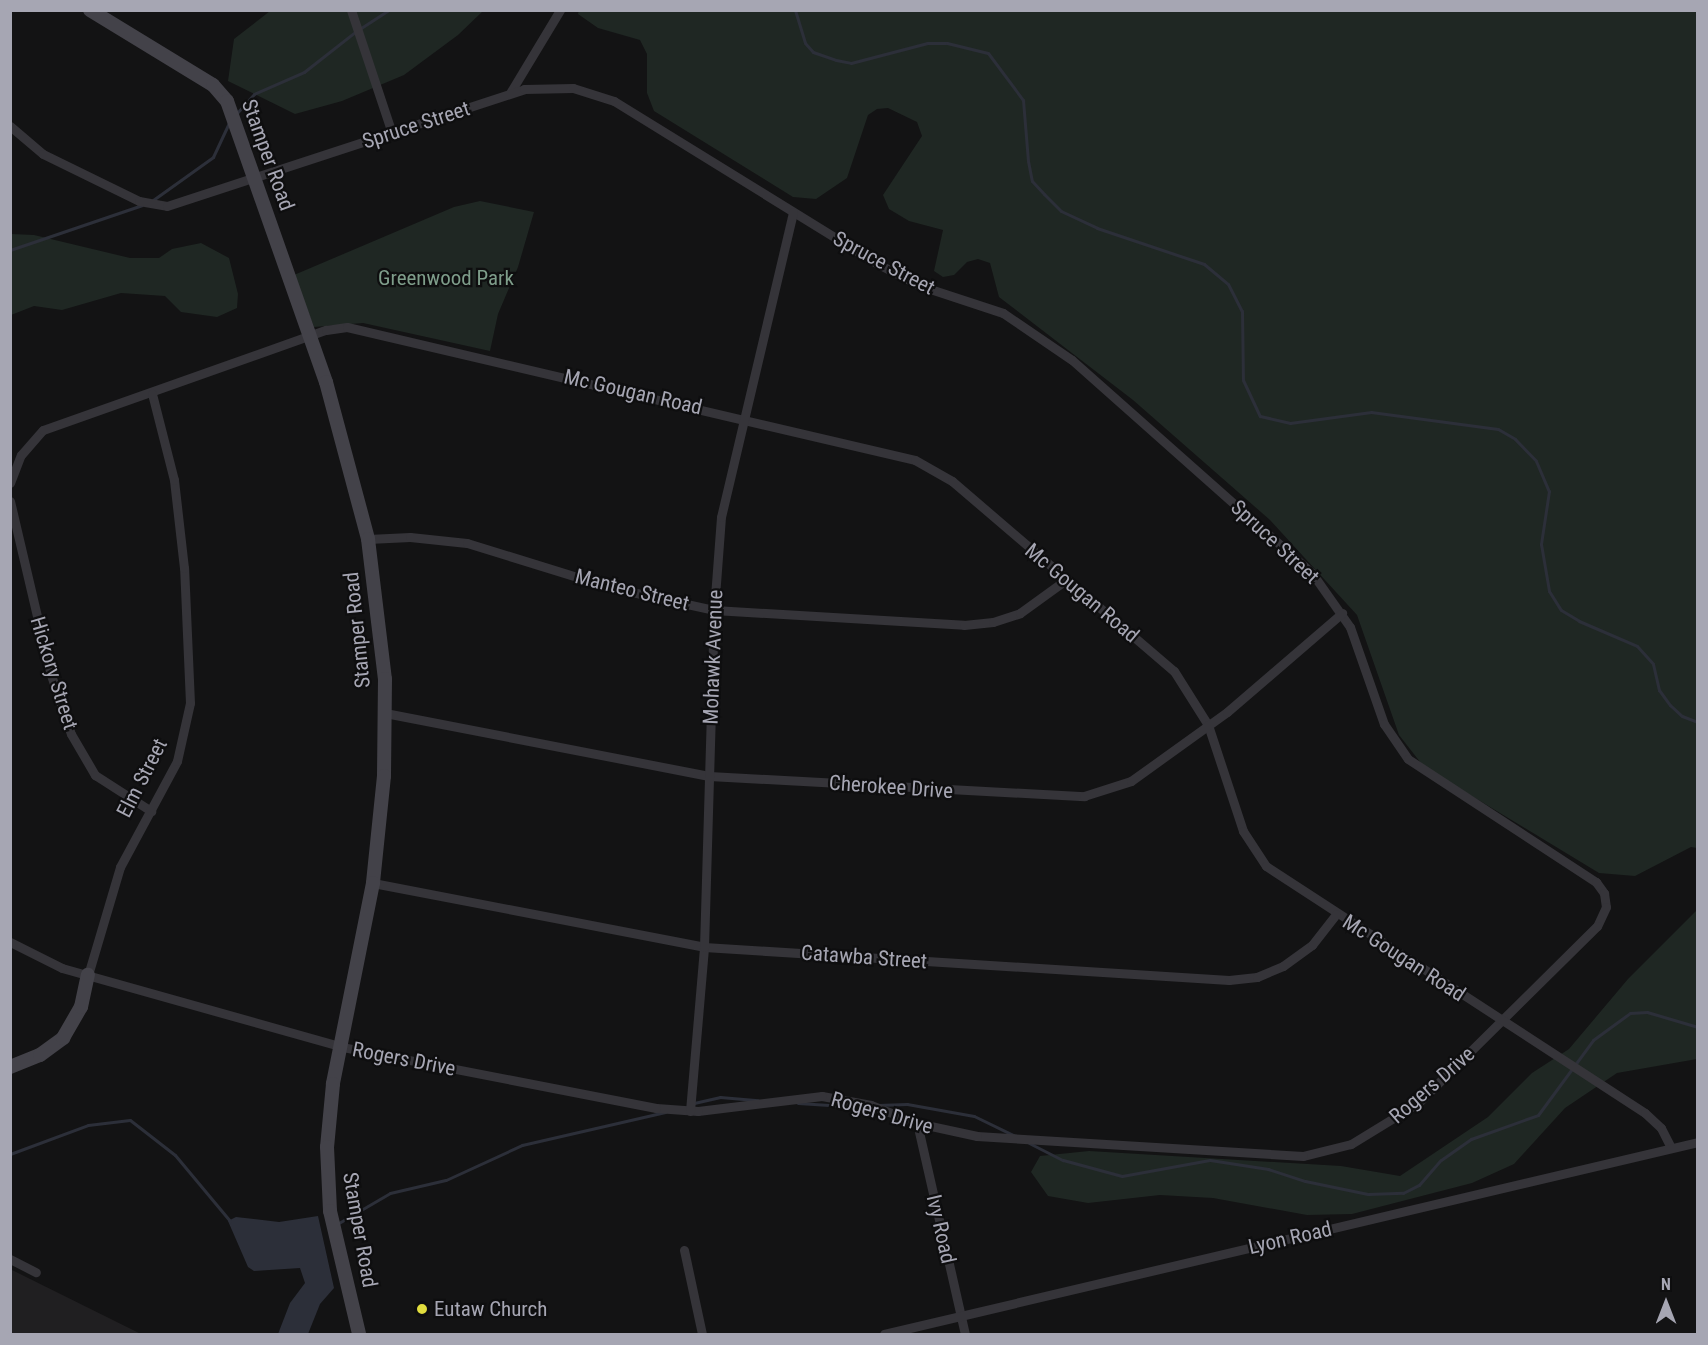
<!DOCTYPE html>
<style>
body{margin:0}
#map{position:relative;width:1708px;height:1345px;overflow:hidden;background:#131314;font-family:"Roboto Condensed",sans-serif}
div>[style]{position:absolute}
.built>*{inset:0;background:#201f21}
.green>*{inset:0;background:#1f2723}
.water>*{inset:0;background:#2c2f39}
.stream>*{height:3px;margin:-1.5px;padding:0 1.5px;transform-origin:1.5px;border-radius:1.5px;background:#2c2f39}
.street>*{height:9px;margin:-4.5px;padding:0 4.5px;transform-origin:4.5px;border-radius:4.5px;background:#353439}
.secondary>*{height:14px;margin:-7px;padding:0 7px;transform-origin:7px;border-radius:7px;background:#434249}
.dots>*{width:16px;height:16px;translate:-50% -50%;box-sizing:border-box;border:3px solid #0e0e0f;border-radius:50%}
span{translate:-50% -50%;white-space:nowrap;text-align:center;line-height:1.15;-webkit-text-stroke:4.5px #0e0e0f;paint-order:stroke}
.street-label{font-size:21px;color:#a6a6b3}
.park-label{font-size:21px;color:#7e9d8a}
.poi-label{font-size:21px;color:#a6a6b3}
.left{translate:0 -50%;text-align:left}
.frame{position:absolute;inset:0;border:12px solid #a6a6b3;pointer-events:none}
.north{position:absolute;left:1636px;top:1273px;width:60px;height:60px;-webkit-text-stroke:4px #0e0e0f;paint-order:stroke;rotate:0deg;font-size:16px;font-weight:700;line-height:24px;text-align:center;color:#a6a6b3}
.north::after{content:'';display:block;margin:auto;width:21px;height:27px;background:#a6a6b3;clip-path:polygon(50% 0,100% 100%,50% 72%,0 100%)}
</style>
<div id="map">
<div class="built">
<i style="clip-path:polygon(10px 1269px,139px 1333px,139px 1334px,11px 1334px)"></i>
</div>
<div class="green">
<i style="clip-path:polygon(579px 10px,1697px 11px,1697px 848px,1691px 847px,1635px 876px,1599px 873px,1424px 767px,1399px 735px,1357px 615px,1270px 520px,1133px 400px,999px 297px,990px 263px,978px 259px,967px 262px,954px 275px,943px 277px,934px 271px,943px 230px,909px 221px,889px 209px,883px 195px,922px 136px,917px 122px,888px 108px,877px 109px,868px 115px,847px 178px,816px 199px,793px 197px,654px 111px,647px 93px,647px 54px,640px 40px,598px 28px,578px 14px)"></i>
<i style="clip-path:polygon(270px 11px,483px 11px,458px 35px,404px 75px,342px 101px,295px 114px,228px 81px,234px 39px)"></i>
<i style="clip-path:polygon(480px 201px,534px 212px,518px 267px,498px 314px,490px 351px,363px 323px,314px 327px,294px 275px,454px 207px)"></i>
<i style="clip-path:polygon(11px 234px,34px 235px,130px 258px,159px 258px,172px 249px,201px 243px,229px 258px,238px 294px,237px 308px,217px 317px,181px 312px,165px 296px,121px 293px,62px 310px,34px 306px,11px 315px)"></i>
<i style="clip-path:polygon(1697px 910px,1697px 1059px,1617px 1073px,1565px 1108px,1514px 1164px,1472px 1183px,1352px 1214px,1307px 1215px,1213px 1198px,1160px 1195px,1088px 1203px,1048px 1196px,1031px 1172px,1040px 1156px,1089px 1151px,1341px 1166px,1400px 1176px,1488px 1117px,1532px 1073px,1569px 1049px,1628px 979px)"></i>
</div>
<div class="water">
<i style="clip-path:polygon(318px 1216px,334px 1288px,320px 1304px,308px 1334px,278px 1334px,290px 1303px,305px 1283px,300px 1268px,254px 1271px,248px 1267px,228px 1221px,236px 1217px,279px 1222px)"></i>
</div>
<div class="stream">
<i style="left:795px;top:10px;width:34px;rotate:73deg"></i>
<i style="left:805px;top:43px;width:12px;rotate:48deg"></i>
<i style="left:813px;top:52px;width:24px;rotate:19deg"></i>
<i style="left:836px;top:60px;width:15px;rotate:11deg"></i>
<i style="left:851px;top:63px;width:79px;rotate:-14.7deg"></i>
<i style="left:927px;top:43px;width:20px"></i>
<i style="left:947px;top:43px;width:42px;rotate:13.7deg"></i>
<i style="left:988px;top:53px;width:59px;rotate:53.3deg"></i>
<i style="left:1023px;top:100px;width:61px;rotate:85.3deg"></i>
<i style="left:1028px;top:161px;width:20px;rotate:79deg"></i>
<i style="left:1032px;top:181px;width:18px;rotate:47deg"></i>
<i style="left:1044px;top:194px;width:24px;rotate:45deg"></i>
<i style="left:1061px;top:211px;width:40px;rotate:25deg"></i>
<i style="left:1097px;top:228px;width:113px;rotate:18.6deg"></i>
<i style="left:1204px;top:264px;width:31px;rotate:40deg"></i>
<i style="left:1228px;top:284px;width:30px;rotate:63deg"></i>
<i style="left:1242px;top:311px;width:69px;rotate:89.2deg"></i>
<i style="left:1243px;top:380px;width:40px;rotate:65deg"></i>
<i style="left:1260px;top:416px;width:31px;rotate:13deg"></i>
<i style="left:1290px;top:423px;width:82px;rotate:-7.7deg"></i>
<i style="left:1371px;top:412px;width:128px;rotate:7.6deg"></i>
<i style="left:1498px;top:429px;width:20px;rotate:30deg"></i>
<i style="left:1515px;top:439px;width:30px;rotate:46deg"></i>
<i style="left:1536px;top:461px;width:33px;rotate:67deg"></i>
<i style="left:1549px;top:491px;width:54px;rotate:98.6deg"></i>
<i style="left:1541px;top:544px;width:48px;rotate:80.3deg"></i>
<i style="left:1549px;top:591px;width:22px;rotate:58deg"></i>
<i style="left:1561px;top:610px;width:21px;rotate:31deg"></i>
<i style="left:1579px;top:621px;width:63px;rotate:23.3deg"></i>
<i style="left:1637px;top:646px;width:24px;rotate:48deg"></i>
<i style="left:1653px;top:664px;width:27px;rotate:77deg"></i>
<i style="left:1659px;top:690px;width:19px;rotate:54deg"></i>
<i style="left:1670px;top:705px;width:16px;rotate:43deg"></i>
<i style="left:1682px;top:716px;width:17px;rotate:21deg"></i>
<i style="left:361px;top:28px;width:33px;rotate:-33deg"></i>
<i style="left:236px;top:114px;width:27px;rotate:-48deg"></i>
<i style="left:254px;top:94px;width:55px;rotate:-23.7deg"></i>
<i style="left:304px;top:72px;width:65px;rotate:-38.1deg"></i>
<i style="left:153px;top:200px;width:74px;rotate:-35.6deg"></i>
<i style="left:213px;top:157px;width:40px;rotate:-65deg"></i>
<i style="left:10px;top:250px;width:139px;rotate:-18.8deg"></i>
<i style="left:694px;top:1103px;width:27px;rotate:-13deg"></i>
<i style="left:720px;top:1097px;width:38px;rotate:5deg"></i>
<i style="left:798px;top:1103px;width:62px;rotate:3.7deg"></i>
<i style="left:878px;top:1105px;width:29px;rotate:-2deg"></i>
<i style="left:907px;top:1104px;width:68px;rotate:10.2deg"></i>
<i style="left:974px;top:1116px;width:46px;rotate:26deg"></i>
<i style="left:1029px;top:1143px;width:38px;rotate:27deg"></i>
<i style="left:1063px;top:1160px;width:61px;rotate:15.2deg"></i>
<i style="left:1122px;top:1176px;width:89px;rotate:-10.3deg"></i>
<i style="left:1210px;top:1160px;width:59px;rotate:8.8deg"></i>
<i style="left:1268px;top:1169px;width:39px;rotate:18deg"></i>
<i style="left:1305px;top:1181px;width:64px;rotate:11.7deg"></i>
<i style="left:1368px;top:1194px;width:35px;rotate:-2deg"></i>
<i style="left:1403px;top:1193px;width:18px;rotate:-27deg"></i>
<i style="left:1419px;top:1185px;width:33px;rotate:-49deg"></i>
<i style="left:1441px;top:1160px;width:37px;rotate:-35deg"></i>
<i style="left:1471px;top:1139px;width:71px;rotate:-19.7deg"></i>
<i style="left:1538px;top:1115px;width:93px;rotate:-53.7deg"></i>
<i style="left:1593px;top:1040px;width:46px;rotate:-36.1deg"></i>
<i style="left:1630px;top:1013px;width:17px;rotate:-3deg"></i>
<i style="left:1647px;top:1012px;width:53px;rotate:16.4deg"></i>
<i style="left:10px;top:1154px;width:83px;rotate:-20.4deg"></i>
<i style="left:88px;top:1125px;width:42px;rotate:-6.8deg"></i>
<i style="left:130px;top:1120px;width:57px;rotate:37.9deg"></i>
<i style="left:175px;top:1155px;width:86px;rotate:50.2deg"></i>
<i style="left:337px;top:1224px;width:61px;rotate:-30.3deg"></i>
<i style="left:390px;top:1193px;width:57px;rotate:-13.1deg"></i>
<i style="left:446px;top:1180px;width:84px;rotate:-24.7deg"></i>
<i style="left:522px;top:1145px;width:147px;rotate:-13deg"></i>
</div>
<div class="street">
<i style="left:351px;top:10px;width:130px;rotate:71.6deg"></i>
<i style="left:510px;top:93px;width:97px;rotate:-58.9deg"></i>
<i style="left:10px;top:126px;width:43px;rotate:40.3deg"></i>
<i style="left:43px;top:154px;width:107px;rotate:26.1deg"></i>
<i style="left:139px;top:201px;width:28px;rotate:10deg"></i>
<i style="left:167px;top:206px;width:376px;rotate:-18.1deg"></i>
<i style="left:524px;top:89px;width:49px;rotate:-1.2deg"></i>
<i style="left:573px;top:88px;width:43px;rotate:17.6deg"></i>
<i style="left:614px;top:101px;width:308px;rotate:31.7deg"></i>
<i style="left:876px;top:263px;width:51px;rotate:27.1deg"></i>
<i style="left:921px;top:286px;width:86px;rotate:18.2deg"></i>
<i style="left:1003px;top:313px;width:83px;rotate:34.3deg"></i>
<i style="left:1072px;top:360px;width:321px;rotate:41.6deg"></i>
<i style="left:1312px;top:573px;width:66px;rotate:54.9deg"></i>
<i style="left:1350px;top:627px;width:103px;rotate:70.7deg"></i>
<i style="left:1384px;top:724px;width:42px;rotate:55.6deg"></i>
<i style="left:1408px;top:759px;width:225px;rotate:33.2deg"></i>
<i style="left:1596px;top:882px;width:14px;rotate:54deg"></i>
<i style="left:1604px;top:893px;width:14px;rotate:82deg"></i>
<i style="left:1606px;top:907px;width:21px;rotate:115deg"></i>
<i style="left:1597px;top:926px;width:252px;rotate:135.3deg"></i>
<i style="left:1418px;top:1103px;width:79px;rotate:148.5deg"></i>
<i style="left:1351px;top:1144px;width:49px;rotate:166deg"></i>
<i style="left:1303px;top:1156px;width:327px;rotate:-176.5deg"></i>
<i style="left:977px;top:1136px;width:61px;rotate:-167.8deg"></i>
<i style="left:917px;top:1123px;width:49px;rotate:-158.6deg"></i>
<i style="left:871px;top:1105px;width:50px;rotate:-169.6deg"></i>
<i style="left:822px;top:1096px;width:125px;rotate:173.1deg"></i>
<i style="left:698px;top:1111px;width:42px;rotate:-175.9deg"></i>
<i style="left:656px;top:1108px;width:319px;rotate:-169deg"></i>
<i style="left:343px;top:1047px;width:292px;rotate:-164.3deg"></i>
<i style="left:62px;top:968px;width:58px;rotate:-153.4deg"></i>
<i style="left:10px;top:483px;width:30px;rotate:-69deg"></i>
<i style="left:21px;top:455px;width:33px;rotate:-49deg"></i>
<i style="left:43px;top:430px;width:300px;rotate:-19.5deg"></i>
<i style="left:326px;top:330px;width:21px;rotate:-8deg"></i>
<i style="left:347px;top:327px;width:583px;rotate:13.18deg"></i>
<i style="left:915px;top:460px;width:43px;rotate:29.6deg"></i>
<i style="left:952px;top:481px;width:292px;rotate:40.6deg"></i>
<i style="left:1174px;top:671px;width:64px;rotate:57.8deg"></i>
<i style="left:1208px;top:725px;width:112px;rotate:71.7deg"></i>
<i style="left:1243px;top:831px;width:42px;rotate:56.7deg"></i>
<i style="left:1266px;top:866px;width:452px;rotate:33.1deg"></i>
<i style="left:1645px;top:1113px;width:22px;rotate:43deg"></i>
<i style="left:1661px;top:1128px;width:22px;rotate:63deg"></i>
<i style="left:10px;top:501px;width:176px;rotate:76.8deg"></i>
<i style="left:50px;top:672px;width:65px;rotate:71.3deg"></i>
<i style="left:71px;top:734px;width:48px;rotate:59.7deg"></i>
<i style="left:95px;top:775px;width:67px;rotate:32.7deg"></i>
<i style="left:368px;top:539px;width:42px;rotate:-2.7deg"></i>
<i style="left:410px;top:537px;width:57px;rotate:6deg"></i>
<i style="left:467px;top:543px;width:149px;rotate:17.2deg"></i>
<i style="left:609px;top:587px;width:107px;rotate:12.4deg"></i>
<i style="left:714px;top:610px;width:250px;rotate:3.4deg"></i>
<i style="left:964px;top:625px;width:29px;rotate:-6deg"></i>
<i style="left:993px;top:622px;width:28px;rotate:-18deg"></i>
<i style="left:1020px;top:613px;width:58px;rotate:-35.9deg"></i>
<i style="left:385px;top:713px;width:330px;rotate:11deg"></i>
<i style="left:709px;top:776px;width:376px;rotate:3.1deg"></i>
<i style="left:1084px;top:796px;width:49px;rotate:-17.7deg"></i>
<i style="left:1131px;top:781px;width:118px;rotate:-35.7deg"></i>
<i style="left:1227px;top:712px;width:152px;rotate:-40.7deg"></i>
<i style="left:373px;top:883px;width:337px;rotate:10.9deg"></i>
<i style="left:704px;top:947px;width:526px;rotate:3.6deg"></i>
<i style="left:1229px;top:980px;width:28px;rotate:-6deg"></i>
<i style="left:1257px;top:977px;width:28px;rotate:-23deg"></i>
<i style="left:1283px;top:966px;width:36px;rotate:-36deg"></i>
<i style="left:1312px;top:945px;width:39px;rotate:-52deg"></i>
<i style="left:88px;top:975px;width:113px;rotate:-73.5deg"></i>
<i style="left:120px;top:867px;width:120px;rotate:-61.7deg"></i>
<i style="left:177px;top:761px;width:59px;rotate:-77.4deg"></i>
<i style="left:190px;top:703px;width:135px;rotate:-92.5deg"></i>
<i style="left:184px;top:568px;width:89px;rotate:-96.5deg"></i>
<i style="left:174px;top:480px;width:89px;rotate:-104.3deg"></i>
<i style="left:690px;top:1111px;width:165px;rotate:-85.1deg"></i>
<i style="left:704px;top:947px;width:337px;rotate:-88.3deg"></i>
<i style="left:714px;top:610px;width:93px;rotate:-85.7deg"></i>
<i style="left:721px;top:517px;width:313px;rotate:-76.7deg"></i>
<i style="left:917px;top:1123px;width:216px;rotate:77.2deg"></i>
<i style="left:684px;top:1250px;width:86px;rotate:77.9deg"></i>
<i style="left:10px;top:1259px;width:29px;rotate:27deg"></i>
<i style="left:884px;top:1334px;width:836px;rotate:-13.27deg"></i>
</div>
<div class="secondary">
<i style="left:90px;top:10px;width:144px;rotate:31.4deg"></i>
<i style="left:213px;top:85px;width:21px;rotate:49deg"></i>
<i style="left:227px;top:101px;width:298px;rotate:70.6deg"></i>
<i style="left:326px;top:382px;width:163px;rotate:75deg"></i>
<i style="left:368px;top:539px;width:141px;rotate:83.1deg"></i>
<i style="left:385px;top:679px;width:97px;rotate:90.6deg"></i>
<i style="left:384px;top:776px;width:108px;rotate:95.9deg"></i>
<i style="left:373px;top:883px;width:205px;rotate:101.3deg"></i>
<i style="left:333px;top:1084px;width:63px;rotate:95.4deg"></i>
<i style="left:327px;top:1147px;width:64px;rotate:87.3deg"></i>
<i style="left:330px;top:1211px;width:126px;rotate:76.7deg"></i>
<i style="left:10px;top:1067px;width:32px;rotate:-22deg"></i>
<i style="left:40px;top:1055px;width:29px;rotate:-36deg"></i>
<i style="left:63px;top:1038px;width:36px;rotate:-60deg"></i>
<i style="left:81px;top:1007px;width:33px;rotate:-78deg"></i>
</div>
<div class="dots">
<i style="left:422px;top:1309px;background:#e1dd3e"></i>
</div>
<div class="street-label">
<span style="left:416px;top:125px;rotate:-18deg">Spruce Street</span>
<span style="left:268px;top:155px;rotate:70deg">Stamper Road</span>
<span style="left:884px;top:263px;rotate:28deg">Spruce Street</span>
<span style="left:633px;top:392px;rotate:13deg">Mc Gougan Road</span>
<span style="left:1275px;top:542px;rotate:43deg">Spruce Street</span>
<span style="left:632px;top:590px;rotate:14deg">Manteo Street</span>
<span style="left:1082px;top:593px;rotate:40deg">Mc Gougan Road</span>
<span style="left:357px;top:630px;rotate:-96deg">Stamper Road</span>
<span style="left:713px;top:657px;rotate:-88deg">Mohawk Avenue</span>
<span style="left:54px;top:673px;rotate:73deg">Hickory Street</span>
<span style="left:142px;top:778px;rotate:-63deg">Elm Street</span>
<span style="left:891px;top:787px;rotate:4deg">Cherokee Drive</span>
<span style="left:864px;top:957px;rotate:4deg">Catawba Street</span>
<span style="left:1404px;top:958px;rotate:33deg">Mc Gougan Road</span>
<span style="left:404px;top:1059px;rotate:11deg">Rogers Drive</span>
<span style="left:1432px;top:1085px;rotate:-41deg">Rogers Drive</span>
<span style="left:882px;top:1113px;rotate:16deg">Rogers Drive</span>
<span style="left:941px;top:1229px;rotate:77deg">Ivy Road</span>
<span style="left:360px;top:1230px;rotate:80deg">Stamper Road</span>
<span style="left:1290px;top:1238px;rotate:-13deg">Lyon Road</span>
</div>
<div class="park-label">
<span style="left:446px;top:278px">Greenwood Park</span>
</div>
<div class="poi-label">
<span class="left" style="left:434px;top:1309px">Eutaw Church</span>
</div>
<div class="frame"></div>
<div class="north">N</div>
</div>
